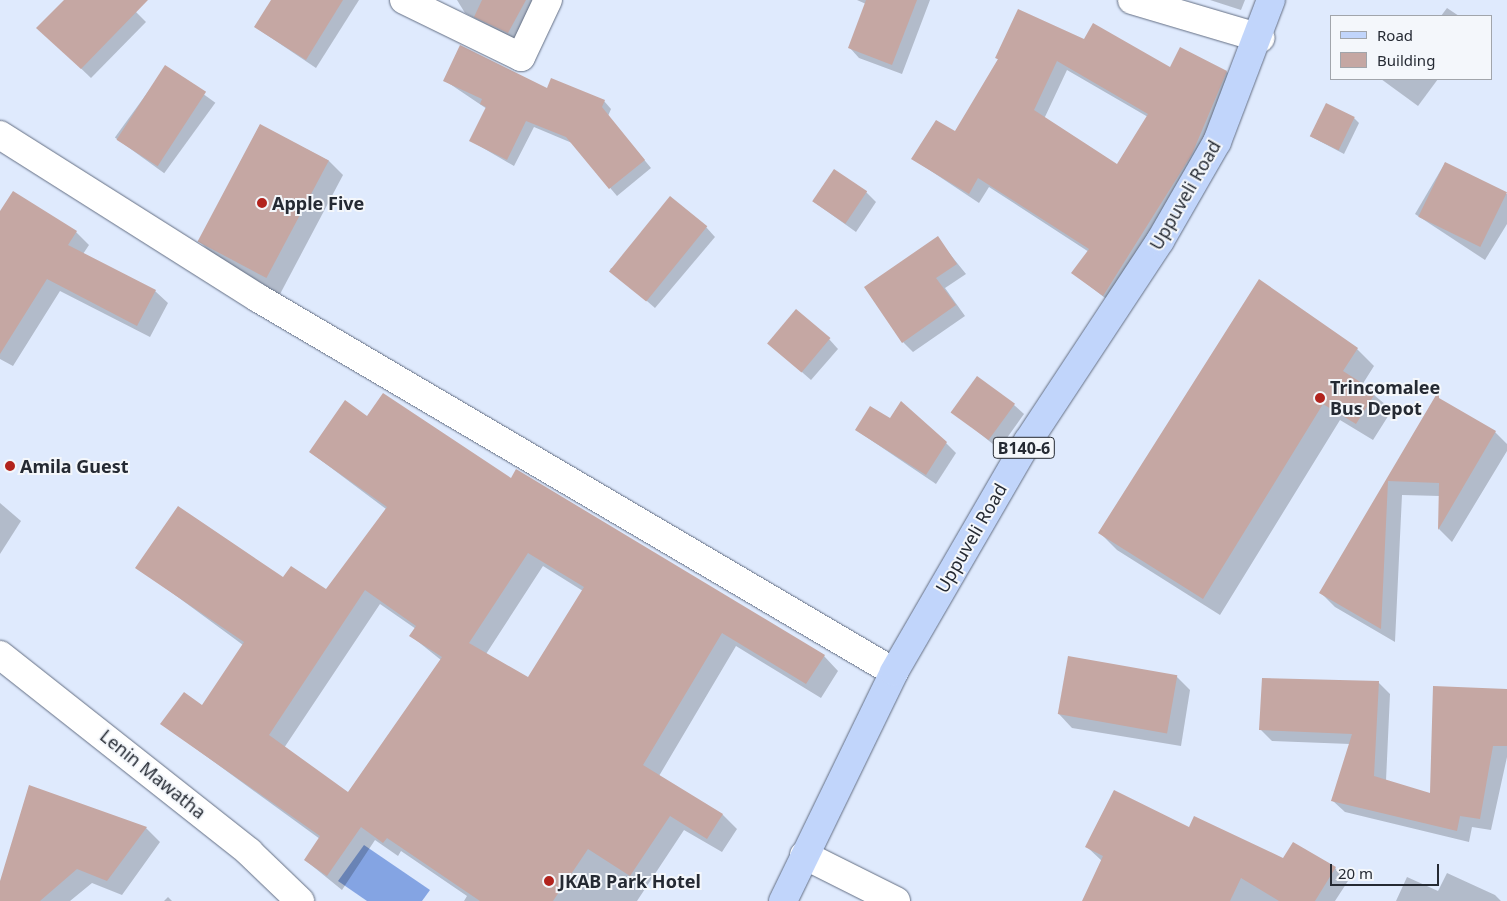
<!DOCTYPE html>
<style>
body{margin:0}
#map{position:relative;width:1507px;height:901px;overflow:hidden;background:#dfeafd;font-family:"Noto Sans",sans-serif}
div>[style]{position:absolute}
.water>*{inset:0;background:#84a4e3}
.shadow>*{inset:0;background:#0003;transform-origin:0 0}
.building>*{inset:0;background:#c5a7a3;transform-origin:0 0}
.roads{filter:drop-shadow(0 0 1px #636e83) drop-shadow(0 0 1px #636e83)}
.minor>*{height:28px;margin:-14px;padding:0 14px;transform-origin:14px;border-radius:14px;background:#fff}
.primary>*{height:28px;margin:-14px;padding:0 14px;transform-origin:14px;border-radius:14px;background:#c1d5fb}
.dots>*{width:14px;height:14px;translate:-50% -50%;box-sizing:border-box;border:2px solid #f4f7fb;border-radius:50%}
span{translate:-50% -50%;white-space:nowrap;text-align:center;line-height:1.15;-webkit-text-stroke:4px #f4f7fb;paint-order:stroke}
.shield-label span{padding:1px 4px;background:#f4f7fb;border:1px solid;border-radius:4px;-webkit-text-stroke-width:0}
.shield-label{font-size:16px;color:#252a33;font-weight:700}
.street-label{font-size:18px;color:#252a33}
.poi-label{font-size:18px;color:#252a33;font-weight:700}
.left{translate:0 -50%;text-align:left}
.legend{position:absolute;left:1330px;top:15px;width:162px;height:65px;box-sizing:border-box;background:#f4f7fb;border:1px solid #a1a5ab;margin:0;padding:6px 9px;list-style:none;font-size:15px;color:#252a33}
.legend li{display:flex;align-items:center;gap:10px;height:25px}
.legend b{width:25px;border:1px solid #a1a5ab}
.scale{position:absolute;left:1330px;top:864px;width:109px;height:22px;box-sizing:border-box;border:2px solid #252a33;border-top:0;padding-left:6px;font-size:15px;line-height:18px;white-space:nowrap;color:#252a33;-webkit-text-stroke:4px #f4f7fb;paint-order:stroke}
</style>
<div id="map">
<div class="water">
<i style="clip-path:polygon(364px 845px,430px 890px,422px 901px,367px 901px,338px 881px)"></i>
</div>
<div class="shadow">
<i style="clip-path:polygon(65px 0,124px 0,146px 22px,91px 78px,48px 37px)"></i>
<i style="clip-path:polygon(272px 0,359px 0,316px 68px,255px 27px)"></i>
<i style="clip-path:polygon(457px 0,541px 0,518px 42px,465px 13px)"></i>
<i style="clip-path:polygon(857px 0,930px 0,902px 74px,859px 58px,850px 48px,866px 4px)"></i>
<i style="clip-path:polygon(1210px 0,1245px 0,1241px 10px)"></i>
<i style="clip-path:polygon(1447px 8px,1459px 16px,1441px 16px)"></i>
<i style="clip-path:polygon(evenodd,1084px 40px,1170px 69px,1227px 72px,1236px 82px,1114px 305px,1073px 273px,1089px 252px,989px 187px,979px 203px,913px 159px,955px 133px,999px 60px,996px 58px,1084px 40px,1067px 70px,1148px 117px,1117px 166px,1044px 119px,1067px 70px)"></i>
<i style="left:166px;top:67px;width:61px;height:87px;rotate:36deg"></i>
<i style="clip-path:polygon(1381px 79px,1438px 79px,1418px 106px)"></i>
<i style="clip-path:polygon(444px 80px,548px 90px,604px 101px,611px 109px,608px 116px,651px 168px,617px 196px,572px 143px,534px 127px,514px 166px,471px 141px,487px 109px)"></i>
<i style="clip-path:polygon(1354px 118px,1359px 123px,1344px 154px,1310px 136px)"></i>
<i style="clip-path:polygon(260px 125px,329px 161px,343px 175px,279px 296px,213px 255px,199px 241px)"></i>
<i style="clip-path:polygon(1445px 163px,1507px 194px,1507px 224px,1485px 260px,1415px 214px)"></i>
<i style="clip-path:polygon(866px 192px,876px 202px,856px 232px,814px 202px)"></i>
<i style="clip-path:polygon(0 213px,76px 232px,89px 245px,83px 254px,155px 291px,168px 303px,150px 337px,60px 291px,13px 366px,0 359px)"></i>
<i style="clip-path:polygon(706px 227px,715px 237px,655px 308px,610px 269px)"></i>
<i style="clip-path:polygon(937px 238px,966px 274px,945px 288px,965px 316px,913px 352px,903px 342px)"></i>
<i style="clip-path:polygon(1259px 281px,1357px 349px,1374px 366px,1362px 385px,1392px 410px,1373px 440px,1340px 420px,1220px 615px,1117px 550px,1100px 533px)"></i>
<i style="clip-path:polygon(829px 339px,838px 349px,811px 380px,779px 352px)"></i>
<i style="clip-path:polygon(1436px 398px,1495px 432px,1507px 444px,1507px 451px,1452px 542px,1439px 529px,1440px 496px,1402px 495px,1395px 642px,1335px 607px,1321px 593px)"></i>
<i style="clip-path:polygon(1014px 405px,1024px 414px,999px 449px,952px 411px)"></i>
<i style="clip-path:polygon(evenodd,367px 418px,511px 479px,824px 656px,838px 671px,821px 698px,736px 646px,659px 776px,723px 815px,737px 829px,722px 852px,684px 830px,637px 901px,464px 901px,467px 896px,401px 851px,398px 856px,375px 840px,342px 890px,305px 860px,320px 839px,162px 724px,202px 707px,243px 645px,137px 567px,284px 579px,327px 591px,386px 509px,310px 452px,367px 418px,543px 566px,583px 591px,529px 679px,486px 654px,543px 566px,367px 418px,380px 604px,416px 629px,411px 636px,441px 660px,348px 794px,284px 748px,380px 604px)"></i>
<i style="clip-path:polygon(891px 420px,946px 443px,956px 453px,936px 484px,856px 430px)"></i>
<i style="clip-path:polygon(0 503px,21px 521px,0 554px)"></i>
<i style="clip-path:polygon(1176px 676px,1190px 690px,1181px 746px,1072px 728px,1058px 713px)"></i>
<i style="clip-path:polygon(1378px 682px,1390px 694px,1386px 781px,1431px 794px,1507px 690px,1507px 757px,1491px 830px,1472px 827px,1469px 842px,1345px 812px,1333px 801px,1350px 744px,1272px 741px,1261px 730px)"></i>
<i style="clip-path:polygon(29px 787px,146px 828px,160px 842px,122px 895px,92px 883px,70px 901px,0 901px,0 885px)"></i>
<i style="clip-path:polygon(1189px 829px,1284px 859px,1335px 868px,1348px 881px,1335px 901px,1083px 901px,1102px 861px,1087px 847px)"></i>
<i style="clip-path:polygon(1447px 873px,1495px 895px,1501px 901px,1396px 901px,1407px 877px,1438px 891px)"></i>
<i style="clip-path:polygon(168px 897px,172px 901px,164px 901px)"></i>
</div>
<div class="building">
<i style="clip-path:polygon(64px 0,148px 0,81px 69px,36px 28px)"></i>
<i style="clip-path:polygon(271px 0,343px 0,306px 60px,254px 27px)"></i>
<i style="clip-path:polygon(482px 0,526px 0,508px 33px,474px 17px)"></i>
<i style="clip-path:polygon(866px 0,917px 0,892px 65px,848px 48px)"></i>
<i style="clip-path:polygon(evenodd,1018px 9px,1084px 39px,1093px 23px,1170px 67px,1180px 47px,1227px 71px,1192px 154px,1103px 296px,1071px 273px,1089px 249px,978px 178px,969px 194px,911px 159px,936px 120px,955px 131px,998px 59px,995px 58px,1018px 9px,1057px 61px,1148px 114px,1117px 164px,1034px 110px,1057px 61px)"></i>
<i style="clip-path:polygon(460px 45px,547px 88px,551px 78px,605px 100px,602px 107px,645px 160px,609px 189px,566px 137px,526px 121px,507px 160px,469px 141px,486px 107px,480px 104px,482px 99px,443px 81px)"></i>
<i style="left:165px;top:65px;width:49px;height:89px;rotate:33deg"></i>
<i style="left:1326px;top:103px;width:32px;height:37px;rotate:26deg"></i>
<i style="left:260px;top:124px;width:78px;height:133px;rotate:28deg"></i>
<i style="left:1445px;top:162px;width:69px;height:61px;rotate:26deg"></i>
<i style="left:834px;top:169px;width:40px;height:39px;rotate:34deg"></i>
<i style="clip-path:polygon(13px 191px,77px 231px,68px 245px,156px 290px,137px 326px,47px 279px,0 354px,0 211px)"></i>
<i style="left:670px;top:196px;width:48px;height:97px;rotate:39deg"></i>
<i style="clip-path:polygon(938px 236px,957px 264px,936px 278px,956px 305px,902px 343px,864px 287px)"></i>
<i style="clip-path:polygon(1259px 279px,1358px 348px,1343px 371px,1376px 392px,1356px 424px,1323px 404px,1203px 599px,1098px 533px)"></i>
<i style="left:796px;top:309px;width:45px;height:45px;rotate:40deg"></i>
<i style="left:977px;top:376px;width:47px;height:45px;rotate:36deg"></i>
<i style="clip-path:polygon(1439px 390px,1439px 398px,1496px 431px,1438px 530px,1439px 483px,1388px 481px,1381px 629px,1319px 593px)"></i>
<i style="clip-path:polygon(evenodd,383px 393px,511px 478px,516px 469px,825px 655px,806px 684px,722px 633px,643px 765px,723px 814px,707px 839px,670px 816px,630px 876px,588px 849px,553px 901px,480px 901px,387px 838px,383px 843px,361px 827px,327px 876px,304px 860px,320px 836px,160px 724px,184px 692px,202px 705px,244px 642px,135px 568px,178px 506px,283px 577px,291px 566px,326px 589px,387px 507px,309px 452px,345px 400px,367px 416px,383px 393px,528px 553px,584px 587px,528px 677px,469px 643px,528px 553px,383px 393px,365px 590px,416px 626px,409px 636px,442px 657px,348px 792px,269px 735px,365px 590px)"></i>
<i style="clip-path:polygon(901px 401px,947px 442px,926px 475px,855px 430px,870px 406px,890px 418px)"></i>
<i style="left:1068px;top:656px;width:111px;height:59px;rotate:10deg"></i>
<i style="clip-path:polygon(1262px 678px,1379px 681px,1374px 776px,1430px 793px,1433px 686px,1507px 689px,1507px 746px,1493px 746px,1480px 819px,1460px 816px,1457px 831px,1331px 801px,1352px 734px,1259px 730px)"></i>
<i style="clip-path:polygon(29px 785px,147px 827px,107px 881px,77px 869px,40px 901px,0 901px,0 881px)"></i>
<i style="clip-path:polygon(1114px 790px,1189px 827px,1194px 816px,1283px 858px,1293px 842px,1336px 867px,1315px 901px,1279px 901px,1241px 878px,1230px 901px,1082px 901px,1103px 856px,1085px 847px)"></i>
</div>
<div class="roads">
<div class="minor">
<i style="left:404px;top:0;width:130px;rotate:26deg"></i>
<i style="left:521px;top:57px;width:63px;rotate:-64.7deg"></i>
<i style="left:1132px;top:0;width:134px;rotate:16.5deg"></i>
<i style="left:0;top:135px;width:305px;rotate:32.3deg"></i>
<i style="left:258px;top:298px;width:738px;rotate:30.46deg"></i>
<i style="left:0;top:655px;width:318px;rotate:38.3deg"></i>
<i style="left:249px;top:852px;width:71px;rotate:43.9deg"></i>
<i style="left:804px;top:855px;width:103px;rotate:26.6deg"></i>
</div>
<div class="primary">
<i style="left:783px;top:901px;width:254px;rotate:-64.1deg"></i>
<i style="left:894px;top:672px;width:267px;rotate:-59.9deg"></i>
<i style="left:1028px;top:441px;width:240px;rotate:-56.6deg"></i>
<i style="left:1160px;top:241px;width:114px;rotate:-60.1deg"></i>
<i style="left:1217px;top:142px;width:152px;rotate:-69.2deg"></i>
</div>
</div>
<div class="dots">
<i style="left:262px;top:203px;background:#b2231d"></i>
<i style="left:1320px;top:398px;background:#b2231d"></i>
<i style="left:10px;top:466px;background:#b2231d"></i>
<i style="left:549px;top:881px;background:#b2231d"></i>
</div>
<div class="shield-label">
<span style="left:1024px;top:448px">B140-6</span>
</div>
<div class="street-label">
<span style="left:1185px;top:195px;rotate:-60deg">Uppuveli Road</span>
<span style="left:971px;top:538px;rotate:-60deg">Uppuveli Road</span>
<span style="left:153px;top:774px;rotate:39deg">Lenin Mawatha</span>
</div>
<div class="poi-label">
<span class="left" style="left:272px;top:203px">Apple Five</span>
<span class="left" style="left:1330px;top:398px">Trincomalee<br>Bus Depot</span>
<span class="left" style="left:20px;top:466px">Amila Guest</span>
<span class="left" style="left:559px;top:881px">JKAB Park Hotel</span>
</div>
<ul class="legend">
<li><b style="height:6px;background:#c1d5fb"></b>Road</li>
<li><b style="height:14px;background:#c5a7a3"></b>Building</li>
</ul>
<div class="scale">20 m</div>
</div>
